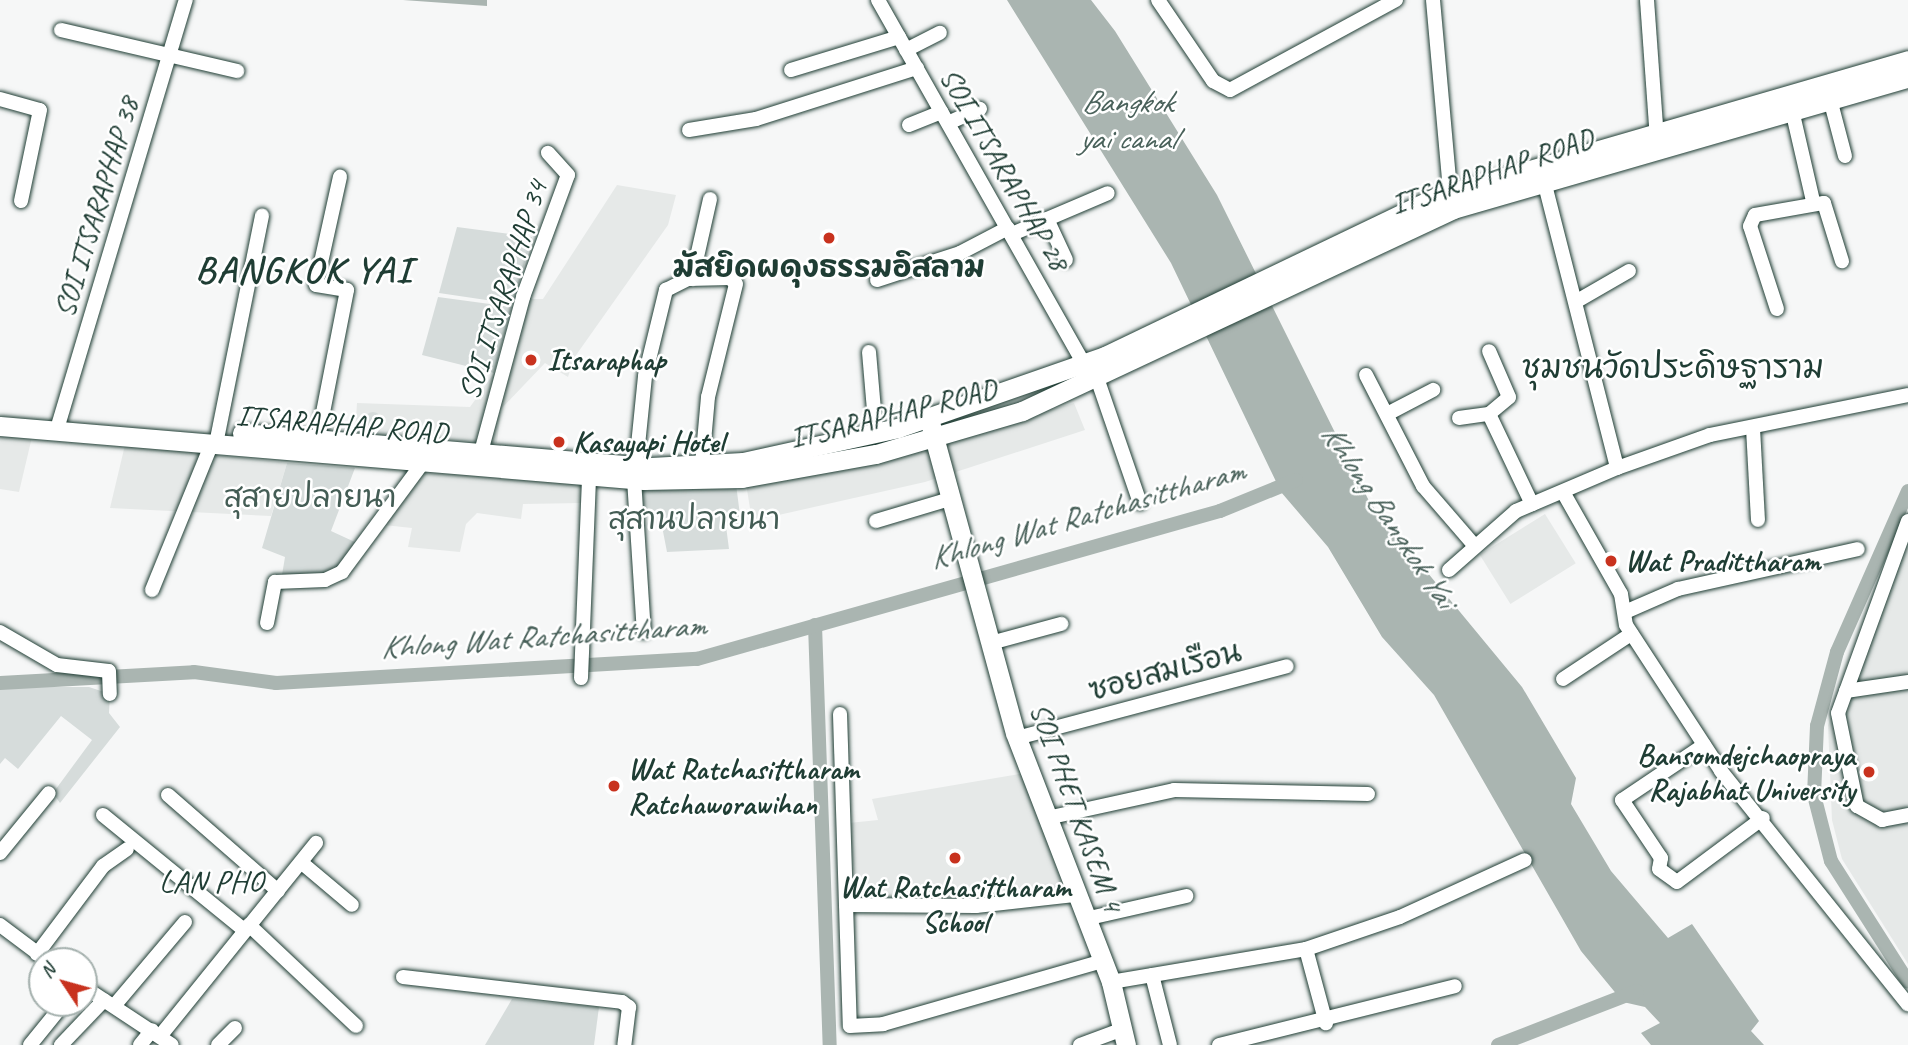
<!DOCTYPE html>
<meta charset="utf-8">
<style>
body{margin:0}
#map{position:relative;width:1908px;height:1045px;overflow:hidden;background:#f6f7f7;font-family:Caveat,"Playpen Sans Thai",sans-serif}
div>[style]{position:absolute}
.built>*{inset:0;background:#e6e9e8;transform-origin:0 0}
.green>*{inset:0;background:#d6dcdb}
.round{border-radius:50%}
.water>*{inset:0;background:#aab5b1}
.canal>*{height:14px;margin:-7px;padding:0 7px;transform-origin:7px;border-radius:7px;background:#aab5b1}
.roads{filter:drop-shadow(0 0 2px #1f3d34) drop-shadow(0 0 2px #1f3d34)}
.street>*{height:14px;margin:-7px;padding:0 7px;transform-origin:7px;border-radius:7px;background:#fff}
.secondary>*{height:19px;margin:-9.5px;padding:0 9.5px;transform-origin:9.5px;border-radius:9.5px;background:#fff}
.dots>*{width:19px;height:19px;translate:-50% -50%;box-sizing:border-box;border:4px solid #fff;border-radius:50%}
span{translate:-50% -50%;white-space:nowrap;text-align:center;line-height:1.15;-webkit-text-stroke:5px #fff;paint-order:stroke}
.street-label{font-size:30px;color:#1f3d34}
.poi-label{font-size:30px;color:#1f3d34;font-weight:700}
.left{translate:0 -50%;text-align:left}
.right{translate:-100% -50%;text-align:right}
.park-label{font-size:30px;color:#445d55}
.water-label{font-size:32px;color:#49615a;font-style:italic}
.neighbourhood-label{font-size:32px;color:#1f3d34}
.district-label{font-size:37px;color:#1f3d34;font-weight:700;letter-spacing:2px}
.north{position:absolute;left:28px;top:947px;width:70px;height:70px;box-sizing:border-box;background:#fff;border:2px solid #a5b1ae;border-radius:50%;rotate:306deg;font-size:19px;font-weight:700;line-height:28px;text-align:center;color:#1f3d34}
.north::after{content:'';display:block;margin:auto;width:24px;height:32px;background:#c8321e;clip-path:polygon(50% 0,100% 100%,50% 72%,0 100%)}
</style>
<div id="map">
<div class="built">
<i style="clip-path:polygon(617px 185px,676px 195px,668px 225px,574px 358px,568px 377px,545px 363px,501px 409px,497px 443px,355px 434px,357px 403px,470px 407px,514px 345px,528px 299px,543px 299px)"></i>
<i style="clip-path:polygon(1074px 403px,1085px 430px,925px 482px,752px 521px,746px 483px,845px 470px)"></i>
<i style="clip-path:polygon(0 435px,32px 437px,19px 492px,0 489px)"></i>
<i style="clip-path:polygon(125px 445px,287px 463px,271px 516px,110px 508px)"></i>
<i style="clip-path:polygon(420px 473px,584px 479px,582px 503px,523px 504px,521px 519px,477px 513px,466px 524px,460px 552px,408px 547px,412px 528px,384px 525px)"></i>
<i style="left:1545px;top:514px;width:58px;height:77px;rotate:58deg"></i>
<i style="clip-path:polygon(1900px 531px,1908px 532px,1908px 964px,1842px 859px,1832px 820px,1828px 725px)"></i>
<i style="clip-path:polygon(1025px 773px,1071px 893px,1010px 902px,857px 899px,849px 823px,878px 820px,872px 799px)"></i>
</div>
<div class="green">
<i style="clip-path:polygon(457px 227px,532px 237px,513px 304px,439px 293px)"></i>
<i style="clip-path:polygon(438px 297px,512px 307px,494px 373px,422px 355px)"></i>
<i class="round" style="left:364px;top:412px;width:18px;height:18px"></i>
<i style="clip-path:polygon(287px 463px,355px 468px,331px 531px,357px 543px,342px 568px,326px 576px,282px 575px,285px 557px,262px 548px)"></i>
<i style="clip-path:polygon(736px 484px,741px 523px,726px 526px,729px 549px,667px 552px,659px 511px,643px 512px,643px 491px)"></i>
<i style="clip-path:polygon(0 687px,89px 687px,110px 694px,109px 713px,120px 727px,60px 803px,53px 793px,92px 740px,61px 716px,18px 769px,5px 758px,0 764px)"></i>
<i style="clip-path:polygon(512px 999px,599px 1007px,594px 1045px,485px 1045px)"></i>
</div>
<div class="water">
<i style="clip-path:polygon(403px 0,487px 0,487px 6px)"></i>
<i style="clip-path:polygon(1007px 0,1091px 0,1115px 31px,1217px 195px,1370px 503px,1522px 687px,1576px 778px,1571px 804px,1611px 871px,1668px 938px,1692px 924px,1759px 1021px,1751px 1031px,1764px 1045px,1651px 1045px,1641px 1033px,1660px 1023px,1645px 1007px,1623px 1002px,1581px 951px,1434px 695px,1382px 637px,1328px 547px,1281px 492px,1171px 263px)"></i>
</div>
<div class="canal">
<i style="left:1908px;top:491px;width:176px;rotate:113.8deg"></i>
<i style="left:1837px;top:652px;width:77px;rotate:105.1deg"></i>
<i style="left:1817px;top:726px;width:69px;rotate:92.5deg"></i>
<i style="left:1814px;top:795px;width:68px;rotate:75.6deg"></i>
<i style="left:1831px;top:861px;width:143px;rotate:57.5deg"></i>
<i style="left:815px;top:625px;width:420px;rotate:88deg"></i>
<i style="left:0;top:683px;width:194px;rotate:-3.2deg"></i>
<i style="left:194px;top:672px;width:83px;rotate:7.6deg"></i>
<i style="left:276px;top:683px;width:422px;rotate:-3.3deg"></i>
<i style="left:697px;top:659px;width:544px;rotate:-15.8deg"></i>
<i style="left:1220px;top:511px;width:82px;rotate:-22.2deg"></i>
<i style="left:1498px;top:1045px;width:149px;rotate:-21.2deg"></i>
</div>
<div class="roads">
<div class="street">
<i style="left:878px;top:0;width:418px;rotate:60.5deg"></i>
<i style="left:1158px;top:0;width:98px;rotate:55.8deg"></i>
<i style="left:1213px;top:81px;width:19px;rotate:28deg"></i>
<i style="left:1230px;top:90px;width:189px;rotate:-28.5deg"></i>
<i style="left:1433px;top:0;width:202px;rotate:84.9deg"></i>
<i style="left:1647px;top:0;width:139px;rotate:85.9deg"></i>
<i style="left:61px;top:30px;width:181px;rotate:13.1deg"></i>
<i style="left:906px;top:50px;width:38px;rotate:-27deg"></i>
<i style="left:791px;top:70px;width:113px;rotate:-17deg"></i>
<i style="left:0;top:99px;width:41px;rotate:15.4deg"></i>
<i style="left:40px;top:110px;width:93px;rotate:101.8deg"></i>
<i style="left:1830px;top:99px;width:59px;rotate:75.3deg"></i>
<i style="left:1792px;top:110px;width:93px;rotate:77deg"></i>
<i style="left:948px;top:123px;width:35px;rotate:-24deg"></i>
<i style="left:909px;top:125px;width:35px;rotate:-22deg"></i>
<i style="left:689px;top:130px;width:68px;rotate:-9.3deg"></i>
<i style="left:756px;top:119px;width:169px;rotate:-17.6deg"></i>
<i style="left:1544px;top:181px;width:296px;rotate:75.7deg"></i>
<i style="left:1047px;top:219px;width:45px;rotate:65.1deg"></i>
<i style="left:1012px;top:234px;width:104px;rotate:-23.1deg"></i>
<i style="left:692px;top:279px;width:82px;rotate:-77.3deg"></i>
<i style="left:877px;top:280px;width:87px;rotate:-18deg"></i>
<i style="left:960px;top:253px;width:54px;rotate:-27.5deg"></i>
<i style="left:1577px;top:301px;width:60px;rotate:-30deg"></i>
<i style="left:1777px;top:309px;width:87px;rotate:-108deg"></i>
<i style="left:1750px;top:226px;width:12px;rotate:-66deg"></i>
<i style="left:1755px;top:215px;width:70px;rotate:-9.9deg"></i>
<i style="left:1824px;top:203px;width:61px;rotate:72.8deg"></i>
<i style="left:869px;top:352px;width:81px;rotate:85.1deg"></i>
<i style="left:1366px;top:375px;width:125px;rotate:62.8deg"></i>
<i style="left:1423px;top:486px;width:77px;rotate:49.2deg"></i>
<i style="left:1097px;top:378px;width:132px;rotate:71deg"></i>
<i style="left:1389px;top:413px;width:50px;rotate:-27.6deg"></i>
<i style="left:1489px;top:414px;width:100px;rotate:64.5deg"></i>
<i style="left:1459px;top:418px;width:30px;rotate:-8deg"></i>
<i style="left:1489px;top:414px;width:26px;rotate:-40deg"></i>
<i style="left:1509px;top:397px;width:50px;rotate:-113.5deg"></i>
<i style="left:1753px;top:428px;width:92px;rotate:86.9deg"></i>
<i style="left:57px;top:429px;width:448px;rotate:-73.3deg"></i>
<i style="left:318px;top:438px;width:151px;rotate:-78.9deg"></i>
<i style="left:347px;top:290px;width:31px;rotate:-171deg"></i>
<i style="left:316px;top:285px;width:111px;rotate:-77.5deg"></i>
<i style="left:216px;top:444px;width:233px;rotate:-78.6deg"></i>
<i style="left:481px;top:452px;width:161px;rotate:-74.8deg"></i>
<i style="left:523px;top:297px;width:130px;rotate:-69.8deg"></i>
<i style="left:568px;top:175px;width:30px;rotate:-132deg"></i>
<i style="left:636px;top:465px;width:89px;rotate:-84.2deg"></i>
<i style="left:645px;top:376px;width:89px;rotate:-76.3deg"></i>
<i style="left:666px;top:290px;width:25px;rotate:-27deg"></i>
<i style="left:688px;top:279px;width:42px;rotate:-1.4deg"></i>
<i style="left:730px;top:278px;width:8px;rotate:45deg"></i>
<i style="left:736px;top:284px;width:116px;rotate:103.9deg"></i>
<i style="left:708px;top:397px;width:67px;rotate:95.1deg"></i>
<i style="left:634px;top:479px;width:153px;rotate:86.3deg"></i>
<i style="left:1563px;top:492px;width:117px;rotate:60.4deg"></i>
<i style="left:1621px;top:594px;width:31px;rotate:81deg"></i>
<i style="left:1626px;top:625px;width:174px;rotate:56.9deg"></i>
<i style="left:1721px;top:771px;width:299px;rotate:51.3deg"></i>
<i style="left:876px;top:521px;width:80px;rotate:-16.6deg"></i>
<i style="left:1908px;top:521px;width:204px;rotate:110deg"></i>
<i style="left:1838px;top:713px;width:95px;rotate:78.5deg"></i>
<i style="left:1857px;top:806px;width:29px;rotate:29deg"></i>
<i style="left:1882px;top:820px;width:26px;rotate:-11deg"></i>
<i style="left:1449px;top:570px;width:89px;rotate:-41.4deg"></i>
<i style="left:1516px;top:511px;width:110px;rotate:-23.1deg"></i>
<i style="left:1617px;top:468px;width:99px;rotate:-19.5deg"></i>
<i style="left:1710px;top:435px;width:202px;rotate:-11.4deg"></i>
<i style="left:152px;top:590px;width:159px;rotate:-67.8deg"></i>
<i style="left:1625px;top:612px;width:58px;rotate:-23.5deg"></i>
<i style="left:1678px;top:589px;width:184px;rotate:-12.5deg"></i>
<i style="left:267px;top:623px;width:42px;rotate:-79deg"></i>
<i style="left:275px;top:582px;width:50px;rotate:-2.3deg"></i>
<i style="left:325px;top:580px;width:19px;rotate:-25deg"></i>
<i style="left:342px;top:572px;width:138px;rotate:-53.5deg"></i>
<i style="left:0;top:632px;width:66px;rotate:30.1deg"></i>
<i style="left:57px;top:665px;width:52px;rotate:6.6deg"></i>
<i style="left:109px;top:671px;width:23px;rotate:88deg"></i>
<i style="left:991px;top:643px;width:73px;rotate:-15.2deg"></i>
<i style="left:581px;top:678px;width:203px;rotate:-87.7deg"></i>
<i style="left:1563px;top:679px;width:82px;rotate:-33.5deg"></i>
<i style="left:1846px;top:691px;width:63px;rotate:-8.3deg"></i>
<i style="left:840px;top:714px;width:312px;rotate:88.2deg"></i>
<i style="left:850px;top:1026px;width:33px;rotate:-3deg"></i>
<i style="left:883px;top:1024px;width:229px;rotate:-16deg"></i>
<i style="left:1017px;top:738px;width:279px;rotate:-14.9deg"></i>
<i style="left:1704px;top:745px;width:99px;rotate:146.1deg"></i>
<i style="left:1622px;top:800px;width:70px;rotate:56.1deg"></i>
<i style="left:1661px;top:858px;width:11px;rotate:100deg"></i>
<i style="left:1659px;top:869px;width:22px;rotate:36deg"></i>
<i style="left:1677px;top:882px;width:107px;rotate:-36.7deg"></i>
<i style="left:168px;top:795px;width:146px;rotate:41.1deg"></i>
<i style="left:103px;top:815px;width:183px;rotate:39.2deg"></i>
<i style="left:1047px;top:818px;width:130px;rotate:-12.4deg"></i>
<i style="left:1174px;top:790px;width:194px;rotate:1.2deg"></i>
<i style="left:0;top:853px;width:77px;rotate:-50.8deg"></i>
<i style="left:302px;top:863px;width:65px;rotate:40deg"></i>
<i style="left:846px;top:905px;width:130px;rotate:0.4deg"></i>
<i style="left:976px;top:906px;width:101px;rotate:-6.3deg"></i>
<i style="left:1085px;top:919px;width:104px;rotate:-12.8deg"></i>
<i style="left:0;top:925px;width:60px;rotate:36.9deg"></i>
<i style="left:249px;top:925px;width:147px;rotate:43.3deg"></i>
<i style="left:1306px;top:949px;width:77px;rotate:74.9deg"></i>
<i style="left:37px;top:954px;width:110px;rotate:-53.1deg"></i>
<i style="left:103px;top:866px;width:29px;rotate:-35deg"></i>
<i style="left:1152px;top:975px;width:72px;rotate:75.6deg"></i>
<i style="left:403px;top:977px;width:220px;rotate:6.5deg"></i>
<i style="left:622px;top:1002px;width:9px;rotate:36deg"></i>
<i style="left:629px;top:1007px;width:38px;rotate:97deg"></i>
<i style="left:1111px;top:982px;width:198px;rotate:-9.6deg"></i>
<i style="left:1306px;top:949px;width:99px;rotate:-18.8deg"></i>
<i style="left:1400px;top:917px;width:137px;rotate:-24.5deg"></i>
<i style="left:84px;top:987px;width:105px;rotate:33.4deg"></i>
<i style="left:114px;top:1006px;width:110px;rotate:-49.8deg"></i>
<i style="left:161px;top:1035px;width:247px;rotate:-51.1deg"></i>
<i style="left:30px;top:1045px;width:54px;rotate:-51deg"></i>
<i style="left:61px;top:1045px;width:62px;rotate:-46.3deg"></i>
<i style="left:140px;top:1045px;width:19px;rotate:-51deg"></i>
<i style="left:218px;top:1045px;width:24px;rotate:-45deg"></i>
<i style="left:1080px;top:1045px;width:46px;rotate:-20.4deg"></i>
<i style="left:1219px;top:1045px;width:243px;rotate:-14deg"></i>
</div>
<div class="secondary">
<i style="left:0;top:426px;width:646px;rotate:4.79deg"></i>
<i style="left:644px;top:480px;width:98px;rotate:-1.2deg"></i>
<i style="left:742px;top:478px;width:136px;rotate:-10.2deg"></i>
<i style="left:876px;top:454px;width:152px;rotate:-16.4deg"></i>
<i style="left:1022px;top:411px;width:476px;rotate:-25.1deg"></i>
<i style="left:1453px;top:209px;width:473px;rotate:-16.1deg"></i>
<i style="left:931px;top:426px;width:318px;rotate:74.7deg"></i>
<i style="left:1015px;top:733px;width:267px;rotate:68.9deg"></i>
<i style="left:1111px;top:982px;width:65px;rotate:76.6deg"></i>
<i style="left:242px;top:433px;width:410px;rotate:4.8deg"></i>
<i style="left:651px;top:467px;width:92px;rotate:-3.1deg"></i>
<i style="left:743px;top:462px;width:159px;rotate:-12.4deg"></i>
<i style="left:898px;top:428px;width:219px;rotate:-19.2deg"></i>
<i style="left:1105px;top:356px;width:368px;rotate:-25.6deg"></i>
<i style="left:1437px;top:197px;width:491px;rotate:-16.2deg"></i>
</div>
</div>
<div class="dots">
<i style="left:829px;top:238px;background:#c8321e"></i>
<i style="left:531px;top:360px;background:#c8321e"></i>
<i style="left:559px;top:442px;background:#c8321e"></i>
<i style="left:1611px;top:561px;background:#c8321e"></i>
<i style="left:1869px;top:772px;background:#c8321e"></i>
<i style="left:614px;top:786px;background:#c8321e"></i>
<i style="left:955px;top:858px;background:#c8321e"></i>
</div>
<div class="street-label">
<span style="left:1005px;top:169px;rotate:60deg">SOI ITSARAPHAP 28</span>
<span style="left:1492px;top:171px;rotate:-19deg">ITSARAPHAP ROAD</span>
<span style="left:96px;top:207px;rotate:-73deg">SOI ITSARAPHAP 38</span>
<span style="left:503px;top:290px;rotate:-72deg">SOI ITSARAPHAP 34</span>
<span style="left:893px;top:413px;rotate:-14deg">ITSARAPHAP ROAD</span>
<span style="left:342px;top:424px;rotate:5deg">ITSARAPHAP ROAD</span>
<span style="left:1165px;top:671px;rotate:-15deg">ซอยสมเรือน</span>
<span style="left:1077px;top:807px;rotate:70deg">SOI PHET KASEM 4</span>
</div>
<div class="poi-label">
<span style="left:829px;top:267px">มัสยิดผดุงธรรมอิสลาม</span>
<span class="left" style="left:547px;top:360px">Itsaraphap</span>
<span class="left" style="left:573px;top:442px">Kasayapi Hotel</span>
<span class="left" style="left:1625px;top:561px">Wat Pradittharam</span>
<span class="right" style="left:1855px;top:772px">Bansomdejchaopraya<br>Rajabhat University</span>
<span class="left" style="left:628px;top:786px">Wat Ratchasittharam<br>Ratchaworawihan</span>
<span style="left:955px;top:904px">Wat Ratchasittharam<br>School</span>
</div>
<div class="park-label">
<span style="left:310px;top:497px">สุสายปลายนา</span>
<span style="left:694px;top:519px">สุสานปลายนา</span>
</div>
<div class="water-label">
<span style="left:1127px;top:121px">Bangkok<br>yai canal</span>
<span style="left:1087px;top:515px;rotate:-16deg">Khlong Wat Ratchasittharam</span>
<span style="left:1388px;top:516px;rotate:56deg">Khlong Bangkok Yai</span>
<span style="left:543px;top:637px;rotate:-4deg">Khlong Wat Ratchasittharam</span>
</div>
<div class="neighbourhood-label">
<span style="left:1673px;top:368px">ชุมชนวัดประดิษฐาราม</span>
<span style="left:211px;top:882px">LAN PHO</span>
</div>
<div class="district-label">
<span style="left:304px;top:270px">BANGKOK YAI</span>
</div>
<div class="north">N</div>
</div>
